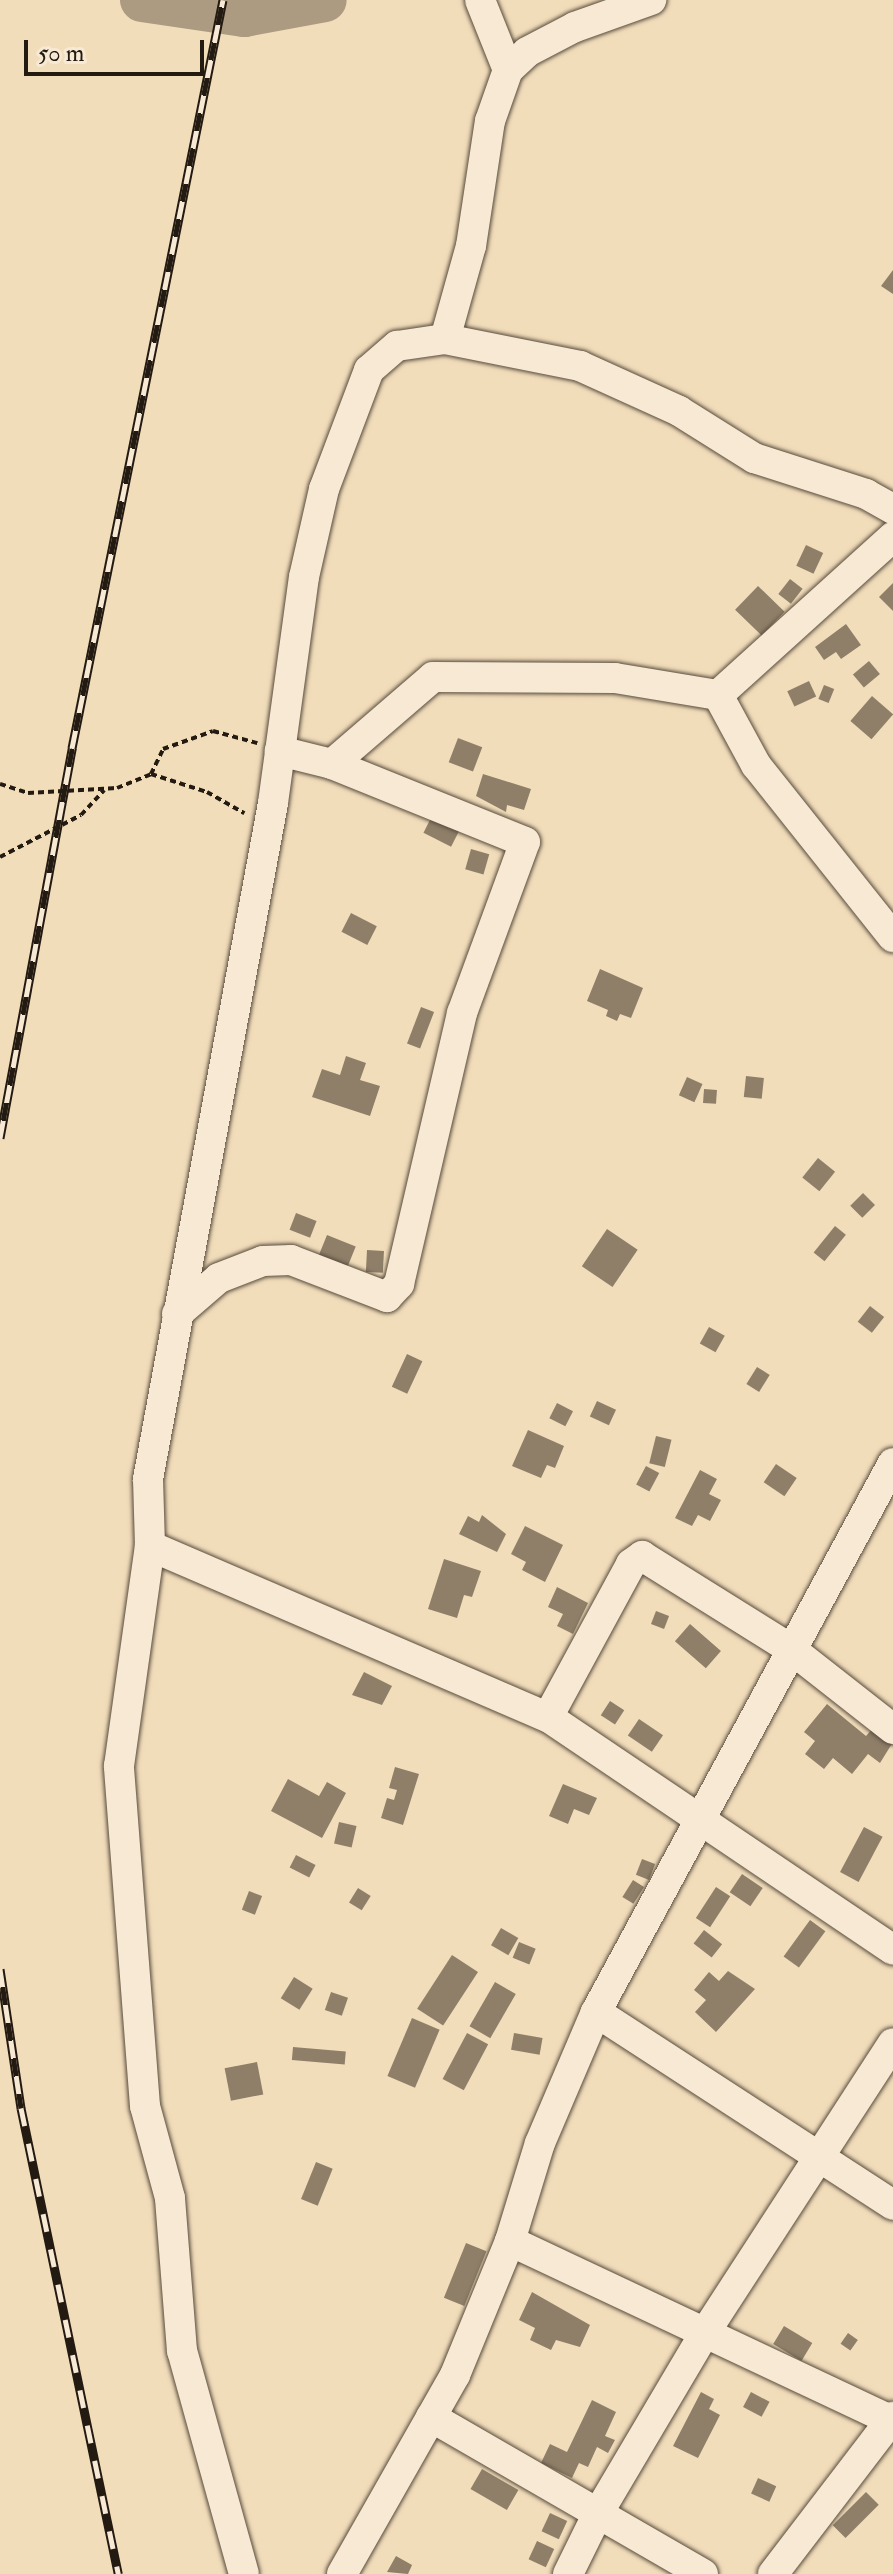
<!DOCTYPE html>
<style>
body{margin:0}
#map{position:relative;width:893px;height:2574px;overflow:hidden;background:#f2ddbb;font-family:"IM FELL Double Pica",serif}
div>[style]{position:absolute}
.river>*{height:44px;margin:-22px;padding:0 22px;transform-origin:22px;border-radius:22px;background:#ac9b81}
.building>*{inset:0;background:#8f7f69;transform-origin:0 0}
.path>*{height:4px;margin-top:-2px;transform-origin:0;background:repeating-linear-gradient(90deg,#231a11 0 6px,transparent 0 10px)}
.roads{filter:drop-shadow(0 0 2px #574b3c) drop-shadow(0 0 2px #574b3c)}
.minor>*{height:30px;margin:-15px;padding:0 15px;transform-origin:15px;border-radius:15px;background:#f7e9d3}
.rail>*{height:9px;margin-top:-4.5px;transform-origin:0;background:repeating-linear-gradient(90deg,#f7e9d3 0 18px,#231a11 0 36px);box-sizing:border-box;border-block:2px solid #231a11}
span{translate:-50% -50%;white-space:nowrap;text-align:center;line-height:1.15;-webkit-text-stroke:6px #f7e9d3;paint-order:stroke}
.scale{position:absolute;left:24px;top:40px;width:180px;height:36px;box-sizing:border-box;border:4px solid #231a11;border-top:0;padding-left:10px;font-size:24px;line-height:28px;white-space:nowrap;color:#231a11;-webkit-text-stroke:6px #f7e9d3;paint-order:stroke}
</style>
<div id="map">
<div class="river">
<i style="left:142px;top:0;width:103px;rotate:8.4deg"></i>
<i style="left:244px;top:15px;width:82px;rotate:-10.5deg"></i>
</div>
<div class="building">
<i style="clip-path:polygon(893px 270px,893px 294px,881px 286px)"></i>
<i style="left:806px;top:545px;width:19px;height:23px;rotate:25deg"></i>
<i style="left:790px;top:579px;width:16px;height:19px;rotate:38deg"></i>
<i style="clip-path:polygon(893px 583px,893px 611px,879px 597px)"></i>
<i style="left:758px;top:586px;width:37px;height:33px;rotate:44deg"></i>
<i style="clip-path:polygon(846px 624px,861px 645px,841px 659px,836px 652px,824px 660px,815px 647px)"></i>
<i style="left:869px;top:661px;width:17px;height:21px;rotate:50deg"></i>
<i style="left:809px;top:681px;width:17px;height:24px;rotate:65deg"></i>
<i style="left:824px;top:685px;width:11px;height:15px;rotate:22deg"></i>
<i style="left:872px;top:696px;width:28px;height:33px;rotate:41deg"></i>
<i style="left:458px;top:738px;width:26px;height:26px;rotate:21deg"></i>
<i style="clip-path:polygon(483px 774px,531px 789px,524px 810px,507px 805px,506px 812px,476px 796px)"></i>
<i style="left:433px;top:814px;width:31px;height:21px;rotate:27deg"></i>
<i style="left:471px;top:849px;width:19px;height:21px;rotate:16deg"></i>
<i style="left:351px;top:913px;width:29px;height:21px;rotate:27deg"></i>
<i style="clip-path:polygon(600px 969px,643px 988px,631px 1018px,620px 1014px,617px 1021px,606px 1016px,608px 1010px,587px 1001px)"></i>
<i style="left:421px;top:1007px;width:14px;height:39px;rotate:21deg"></i>
<i style="clip-path:polygon(346px 1056px,366px 1063px,360px 1080px,380px 1086px,370px 1116px,312px 1097px,322px 1069px,340px 1075px)"></i>
<i style="left:746px;top:1076px;width:18px;height:21px;rotate:6deg"></i>
<i style="left:687px;top:1077px;width:17px;height:20px;rotate:24deg"></i>
<i style="left:704px;top:1089px;width:13px;height:14px;rotate:4deg"></i>
<i style="left:818px;top:1158px;width:22px;height:25px;rotate:39deg"></i>
<i style="left:863px;top:1193px;width:17px;height:18px;rotate:45deg"></i>
<i style="left:296px;top:1213px;width:22px;height:18px;rotate:21deg"></i>
<i style="left:835px;top:1226px;width:14px;height:34px;rotate:39deg"></i>
<i style="left:607px;top:1229px;width:37px;height:45px;rotate:34deg"></i>
<i style="left:327px;top:1235px;width:31px;height:24px;rotate:22deg"></i>
<i style="left:367px;top:1250px;width:17px;height:22px;rotate:3deg"></i>
<i style="left:870px;top:1306px;width:18px;height:20px;rotate:38deg"></i>
<i style="left:709px;top:1327px;width:18px;height:19px;rotate:29deg"></i>
<i style="left:407px;top:1354px;width:17px;height:36px;rotate:25deg"></i>
<i style="left:757px;top:1367px;width:15px;height:20px;rotate:32deg"></i>
<i style="left:597px;top:1401px;width:21px;height:17px;rotate:25deg"></i>
<i style="left:557px;top:1403px;width:18px;height:17px;rotate:27deg"></i>
<i style="clip-path:polygon(528px 1430px,564px 1446px,555px 1468px,547px 1465px,541px 1478px,512px 1466px)"></i>
<i style="left:656px;top:1436px;width:16px;height:28px;rotate:14deg"></i>
<i style="left:776px;top:1464px;width:25px;height:22px;rotate:34deg"></i>
<i style="left:646px;top:1466px;width:15px;height:21px;rotate:28deg"></i>
<i style="clip-path:polygon(700px 1470px,717px 1479px,709px 1494px,721px 1500px,710px 1521px,698px 1515px,692px 1526px,675px 1518px)"></i>
<i style="clip-path:polygon(482px 1515px,506px 1534px,497px 1552px,459px 1534px,468px 1516px,479px 1522px)"></i>
<i style="clip-path:polygon(525px 1526px,563px 1545px,545px 1582px,522px 1570px,526px 1562px,511px 1554px)"></i>
<i style="clip-path:polygon(444px 1559px,481px 1571px,472px 1597px,464px 1595px,457px 1618px,428px 1609px)"></i>
<i style="clip-path:polygon(557px 1587px,588px 1603px,573px 1634px,557px 1626px,563px 1614px,548px 1607px)"></i>
<i style="left:656px;top:1611px;width:14px;height:14px;rotate:21deg"></i>
<i style="left:690px;top:1624px;width:41px;height:23px;rotate:41deg"></i>
<i style="clip-path:polygon(364px 1672px,392px 1686px,382px 1705px,352px 1695px)"></i>
<i style="left:610px;top:1701px;width:17px;height:17px;rotate:33deg"></i>
<i style="clip-path:polygon(827px 1704px,866px 1736px,874px 1727px,893px 1742px,880px 1763px,868px 1754px,852px 1774px,833px 1758px,824px 1769px,805px 1754px,815px 1741px,804px 1732px)"></i>
<i style="left:639px;top:1719px;width:29px;height:20px;rotate:34deg"></i>
<i style="clip-path:polygon(395px 1767px,419px 1774px,403px 1825px,381px 1818px,387px 1798px,394px 1800px,397px 1790px,389px 1788px)"></i>
<i style="clip-path:polygon(288px 1779px,319px 1796px,327px 1782px,346px 1793px,322px 1838px,271px 1811px)"></i>
<i style="clip-path:polygon(563px 1784px,597px 1798px,589px 1815px,574px 1809px,568px 1824px,549px 1816px)"></i>
<i style="left:339px;top:1822px;width:18px;height:22px;rotate:13deg"></i>
<i style="left:864px;top:1827px;width:21px;height:51px;rotate:28deg"></i>
<i style="left:296px;top:1855px;width:22px;height:14px;rotate:27deg"></i>
<i style="left:642px;top:1859px;width:14px;height:17px;rotate:21deg"></i>
<i style="left:742px;top:1874px;width:25px;height:22px;rotate:34deg"></i>
<i style="left:633px;top:1880px;width:13px;height:20px;rotate:32deg"></i>
<i style="left:716px;top:1887px;width:17px;height:37px;rotate:33deg"></i>
<i style="left:358px;top:1888px;width:15px;height:17px;rotate:32deg"></i>
<i style="left:249px;top:1891px;width:14px;height:20px;rotate:21deg"></i>
<i style="left:810px;top:1920px;width:19px;height:45px;rotate:36deg"></i>
<i style="left:501px;top:1928px;width:20px;height:20px;rotate:30deg"></i>
<i style="left:704px;top:1930px;width:23px;height:17px;rotate:38deg"></i>
<i style="left:519px;top:1942px;width:18px;height:17px;rotate:22deg"></i>
<i style="left:452px;top:1955px;width:31px;height:64px;rotate:33deg"></i>
<i style="clip-path:polygon(728px 1971px,755px 1989px,716px 2032px,695px 2012px,706px 2000px,694px 1990px,709px 1972px,719px 1981px)"></i>
<i style="left:294px;top:1977px;width:22px;height:25px;rotate:32deg"></i>
<i style="left:495px;top:1982px;width:24px;height:51px;rotate:30deg"></i>
<i style="left:331px;top:1992px;width:18px;height:19px;rotate:19deg"></i>
<i style="left:412px;top:2018px;width:30px;height:63px;rotate:23deg"></i>
<i style="left:467px;top:2033px;width:24px;height:52px;rotate:28deg"></i>
<i style="left:514px;top:2033px;width:29px;height:17px;rotate:10deg"></i>
<i style="left:293px;top:2047px;width:53px;height:13px;rotate:5deg"></i>
<i style="left:257px;top:2062px;width:33px;height:33px;rotate:79deg"></i>
<i style="left:316px;top:2162px;width:18px;height:40px;rotate:22deg"></i>
<i style="left:466px;top:2243px;width:22px;height:59px;rotate:22deg"></i>
<i style="clip-path:polygon(532px 2292px,590px 2325px,580px 2347px,556px 2340px,551px 2350px,530px 2340px,535px 2328px,519px 2320px)"></i>
<i style="left:784px;top:2326px;width:33px;height:21px;rotate:31deg"></i>
<i style="left:848px;top:2333px;width:12px;height:13px;rotate:35deg"></i>
<i style="clip-path:polygon(701px 2392px,714px 2399px,709px 2409px,720px 2415px,698px 2458px,673px 2446px)"></i>
<i style="left:751px;top:2392px;width:21px;height:17px;rotate:28deg"></i>
<i style="clip-path:polygon(592px 2400px,616px 2412px,605px 2436px,615px 2440px,608px 2453px,597px 2447px,588px 2467px,579px 2463px,572px 2478px,541px 2463px,550px 2444px,567px 2452px)"></i>
<i style="left:482px;top:2469px;width:42px;height:23px;rotate:30deg"></i>
<i style="left:758px;top:2478px;width:20px;height:17px;rotate:24deg"></i>
<i style="left:866px;top:2492px;width:18px;height:47px;rotate:45deg"></i>
<i style="left:550px;top:2513px;width:19px;height:20px;rotate:25deg"></i>
<i style="left:537px;top:2541px;width:19px;height:20px;rotate:25deg"></i>
<i style="clip-path:polygon(396px 2556px,412px 2565px,408px 2574px,387px 2572px)"></i>
</div>
<div class="path">
<i style="left:151px;top:774px;width:59px;rotate:17.8deg"></i>
<i style="left:207px;top:792px;width:43px;rotate:29.6deg"></i>
<i style="left:0;top:784px;width:29px;rotate:18deg"></i>
<i style="left:28px;top:793px;width:89px;rotate:-3.2deg"></i>
<i style="left:117px;top:788px;width:37px;rotate:-22deg"></i>
<i style="left:151px;top:774px;width:28px;rotate:-64deg"></i>
<i style="left:163px;top:749px;width:53px;rotate:-19.8deg"></i>
<i style="left:213px;top:731px;width:46px;rotate:15.3deg"></i>
<i style="left:0;top:857px;width:91px;rotate:-27.4deg"></i>
<i style="left:81px;top:815px;width:34px;rotate:-47deg"></i>
</div>
<div class="roads">
<div class="minor">
<i style="left:480px;top:0;width:75px;rotate:68.2deg"></i>
<i style="left:445px;top:339px;width:97px;rotate:-74.4deg"></i>
<i style="left:471px;top:246px;width:126px;rotate:-81.4deg"></i>
<i style="left:490px;top:121px;width:54px;rotate:-70.6deg"></i>
<i style="left:508px;top:70px;width:26px;rotate:-43deg"></i>
<i style="left:527px;top:52px;width:54px;rotate:-27.5deg"></i>
<i style="left:575px;top:27px;width:81px;rotate:-19.6deg"></i>
<i style="left:718px;top:695px;width:80px;rotate:61.5deg"></i>
<i style="left:756px;top:765px;width:220px;rotate:51.5deg"></i>
<i style="left:332px;top:764px;width:133px;rotate:-40.7deg"></i>
<i style="left:433px;top:677px;width:182px;rotate:0.3deg"></i>
<i style="left:615px;top:678px;width:104px;rotate:9.4deg"></i>
<i style="left:718px;top:695px;width:236px;rotate:-42.1deg"></i>
<i style="left:177px;top:1314px;width:55px;rotate:-40.6deg"></i>
<i style="left:219px;top:1278px;width:47px;rotate:-21.1deg"></i>
<i style="left:263px;top:1261px;width:28px;rotate:-2deg"></i>
<i style="left:291px;top:1260px;width:103px;rotate:21.1deg"></i>
<i style="left:387px;top:1297px;width:18px;rotate:-47deg"></i>
<i style="left:399px;top:1284px;width:278px;rotate:-76.9deg"></i>
<i style="left:462px;top:1013px;width:182px;rotate:-69.8deg"></i>
<i style="left:525px;top:842px;width:208px;rotate:-158deg"></i>
<i style="left:332px;top:764px;width:54px;rotate:-166deg"></i>
<i style="left:150px;top:1546px;width:433px;rotate:23.3deg"></i>
<i style="left:548px;top:1717px;width:416px;rotate:34deg"></i>
<i style="left:548px;top:1717px;width:174px;rotate:-61.5deg"></i>
<i style="left:631px;top:1564px;width:14px;rotate:-36deg"></i>
<i style="left:642px;top:1556px;width:176px;rotate:32deg"></i>
<i style="left:791px;top:1649px;width:130px;rotate:38.1deg"></i>
<i style="left:596px;top:2012px;width:354px;rotate:33deg"></i>
<i style="left:510px;top:2241px;width:423px;rotate:25.2deg"></i>
<i style="left:431px;top:2417px;width:314px;rotate:30deg"></i>
<i style="left:244px;top:2574px;width:231px;rotate:-105.5deg"></i>
<i style="left:182px;top:2351px;width:153px;rotate:-94.5deg"></i>
<i style="left:170px;top:2198px;width:95px;rotate:-105.2deg"></i>
<i style="left:145px;top:2106px;width:341px;rotate:-94.4deg"></i>
<i style="left:119px;top:1766px;width:222px;rotate:-82deg"></i>
<i style="left:150px;top:1546px;width:67px;rotate:-91.7deg"></i>
<i style="left:148px;top:1479px;width:687px;rotate:-79.52deg"></i>
<i style="left:273px;top:803px;width:228px;rotate:-82.2deg"></i>
<i style="left:304px;top:577px;width:90px;rotate:-77.2deg"></i>
<i style="left:324px;top:489px;width:127px;rotate:-69.3deg"></i>
<i style="left:369px;top:370px;width:37px;rotate:-41deg"></i>
<i style="left:397px;top:346px;width:49px;rotate:-8.3deg"></i>
<i style="left:445px;top:339px;width:138px;rotate:11.3deg"></i>
<i style="left:580px;top:366px;width:109px;rotate:24.4deg"></i>
<i style="left:679px;top:411px;width:89px;rotate:32.1deg"></i>
<i style="left:754px;top:458px;width:118px;rotate:17.8deg"></i>
<i style="left:866px;top:494px;width:31px;rotate:29deg"></i>
<i style="left:342px;top:2574px;width:229px;rotate:-60.4deg"></i>
<i style="left:455px;top:2375px;width:145px;rotate:-67.7deg"></i>
<i style="left:510px;top:2241px;width:102px;rotate:-73deg"></i>
<i style="left:540px;top:2143px;width:142px;rotate:-66.9deg"></i>
<i style="left:596px;top:2012px;width:624px;rotate:-61.59deg"></i>
<i style="left:568px;top:2574px;width:66px;rotate:-63.8deg"></i>
<i style="left:597px;top:2515px;width:214px;rotate:-59.4deg"></i>
<i style="left:706px;top:2331px;width:343px;rotate:-57deg"></i>
<i style="left:773px;top:2574px;width:198px;rotate:-52.6deg"></i>
</div>
</div>
<div class="rail">
<i style="left:0;top:1138px;width:397px;rotate:-79.5deg"></i>
<i style="left:72px;top:748px;width:763px;rotate:-78.59deg"></i>
<i style="left:0;top:1969px;width:141px;rotate:81.4deg"></i>
<i style="left:21px;top:2108px;width:476px;rotate:78.2deg"></i>
</div>
<div class="scale">50 m</div>
</div>
